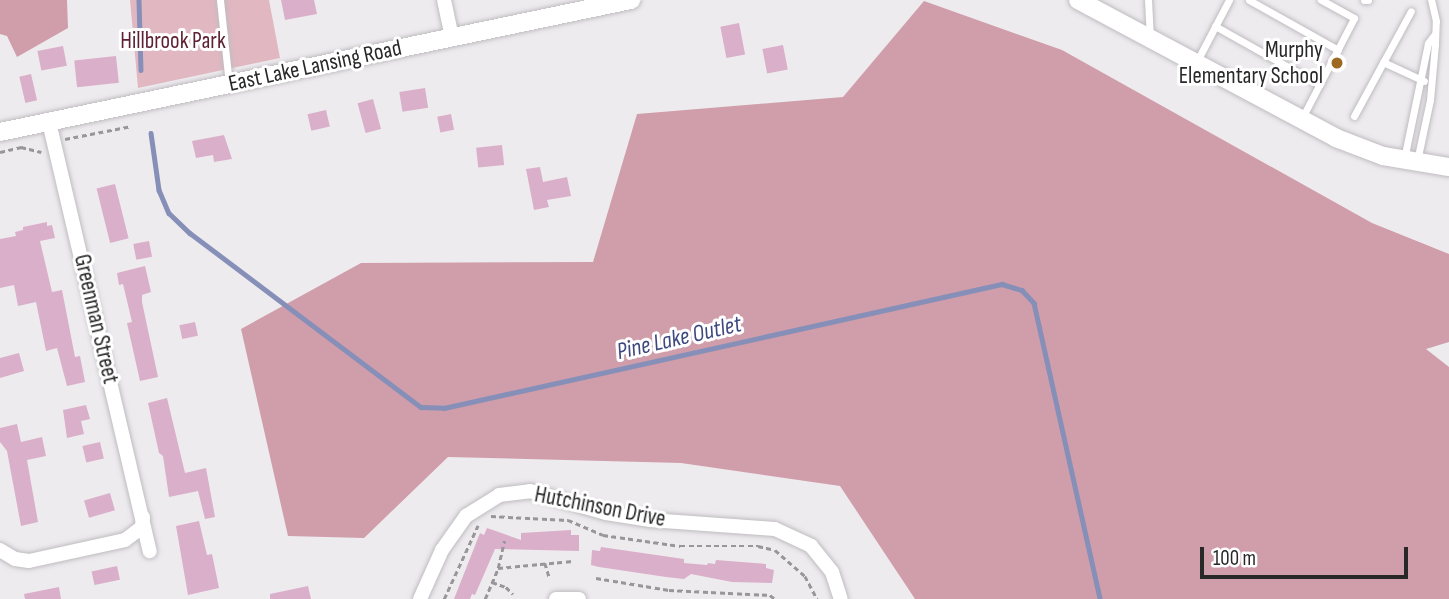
<!DOCTYPE html>
<style>
body{margin:0}
#map{position:relative;width:1449px;height:599px;overflow:hidden;background:#eeebef;font-family:"Sofia Sans Condensed",sans-serif}
div>[style]{position:absolute}
.green>*{inset:0;background:#e1b8c1}
.forest>*{inset:0;background:#d09eaa}
.stream>*{height:4.5px;margin:-2.25px;padding:0 2.25px;transform-origin:2.25px;border-radius:2.25px;background:#868fb8}
.building>*{inset:0;background:#daafc9;transform-origin:0 0}
.path>*{height:2.5px;margin-top:-1.25px;transform-origin:0;background:repeating-linear-gradient(90deg,#989699 0 5px,transparent 0 8.5px)}
.roads{filter:drop-shadow(0 0 2px #bfbcc0) drop-shadow(0 0 2px #bfbcc0)}
.service>*{height:7px;margin:-3.5px;padding:0 3.5px;transform-origin:3.5px;border-radius:3.5px;background:#fff}
.minor>*{height:14px;margin:-7px;padding:0 7px;transform-origin:7px;border-radius:7px;background:#fff}
.tertiary>*{height:18px;margin:-9px;padding:0 9px;transform-origin:9px;border-radius:9px;background:#fff}
.dots>*{width:19px;height:19px;translate:-50% -50%;box-sizing:border-box;border:4px solid #fff;border-radius:50%}
span{translate:-50% -50%;white-space:nowrap;text-align:center;line-height:1.15;-webkit-text-stroke:6px #fff;paint-order:stroke}
.park-label{font-size:23px;color:#5e2134}
.poi-label{font-size:23px;color:#292829}
.right{translate:-100% -50%;text-align:right}
.street-label{font-size:23px;color:#292829}
.water-label{font-size:24px;color:#3f487e;font-style:italic}
.scale{position:absolute;left:1200px;top:547px;width:208px;height:32px;box-sizing:border-box;border:4px solid #292829;border-top:0;padding-left:9px;font-size:21px;line-height:24px;white-space:nowrap;color:#292829;-webkit-text-stroke:5px #fff;paint-order:stroke}
</style>
<div id="map">
<div class="green">
<i style="clip-path:polygon(130px 0,269px 0,280px 58px,138px 88px)"></i>
</div>
<div class="forest">
<i style="clip-path:polygon(0 0,67px 0,68px 28px,17px 57px,7px 36px,0 34px)"></i>
<i style="clip-path:polygon(924px 1px,1062px 50px,1372px 223px,1449px 254px,1449px 342px,1426px 349px,1449px 367px,1449px 599px,915px 599px,840px 486px,681px 463px,448px 457px,364px 538px,288px 536px,241px 329px,361px 263px,593px 262px,637px 114px,843px 97px)"></i>
</div>
<div class="stream">
<i style="left:139px;top:0;width:70px;rotate:88.4deg"></i>
<i style="left:151px;top:133px;width:58px;rotate:82deg"></i>
<i style="left:159px;top:190px;width:25px;rotate:67deg"></i>
<i style="left:169px;top:213px;width:29px;rotate:44deg"></i>
<i style="left:190px;top:233px;width:289px;rotate:37deg"></i>
<i style="left:421px;top:407px;width:23px;rotate:2deg"></i>
<i style="left:444px;top:408px;width:572px;rotate:-12.53deg"></i>
<i style="left:1002px;top:284px;width:21px;rotate:17deg"></i>
<i style="left:1022px;top:290px;width:18px;rotate:47deg"></i>
<i style="left:1034px;top:303px;width:303px;rotate:77.4deg"></i>
</div>
<div class="building">
<i style="clip-path:polygon(281px 0,314px 0,317px 14px,285px 20px)"></i>
<i style="left:739px;top:23px;width:32px;height:19px;rotate:79deg"></i>
<i style="left:783px;top:45px;width:25px;height:21px;rotate:79deg"></i>
<i style="left:63px;top:46px;width:20px;height:26px;rotate:79deg"></i>
<i style="left:116px;top:56px;width:27px;height:42px;rotate:84deg"></i>
<i style="left:31px;top:74px;width:27px;height:12px;rotate:77deg"></i>
<i style="left:425px;top:88px;width:20px;height:26px;rotate:81deg"></i>
<i style="left:373px;top:99px;width:31px;height:16px;rotate:75deg"></i>
<i style="left:326px;top:110px;width:17px;height:19px;rotate:77deg"></i>
<i style="left:451px;top:114px;width:16px;height:14px;rotate:79deg"></i>
<i style="clip-path:polygon(224px 135px,232px 159px,214px 162px,213px 155px,196px 158px,192px 141px)"></i>
<i style="left:502px;top:145px;width:20px;height:26px;rotate:84deg"></i>
<i style="clip-path:polygon(540px 167px,543px 182px,567px 177px,571px 196px,547px 200px,549px 207px,534px 210px,526px 169px)"></i>
<i style="left:115px;top:184px;width:56px;height:19px;rotate:76deg"></i>
<i style="clip-path:polygon(47px 222px,47px 226px,52px 225px,55px 238px,40px 241px,52px 292px,62px 290px,75px 357px,80px 356px,85px 382px,67px 386px,57px 348px,46px 351px,36px 302px,18px 306px,14px 285px,0 288px,0 239px,16px 236px,15px 232px,23px 230px,23px 227px)"></i>
<i style="left:149px;top:241px;width:16px;height:16px;rotate:79deg"></i>
<i style="clip-path:polygon(145px 266px,151px 292px,142px 295px,142px 302px,158px 377px,140px 381px,127px 323px,132px 322px,123px 284px,119px 285px,117px 273px)"></i>
<i style="left:195px;top:322px;width:14px;height:16px;rotate:78deg"></i>
<i style="clip-path:polygon(19px 353px,24px 371px,0 378px,0 358px)"></i>
<i style="clip-path:polygon(167px 398px,185px 473px,206px 468px,215px 517px,205px 519px,198px 491px,169px 497px,163px 456px,159px 453px,148px 403px)"></i>
<i style="clip-path:polygon(86px 405px,90px 419px,81px 421px,84px 434px,67px 438px,63px 410px)"></i>
<i style="clip-path:polygon(17px 424px,21px 442px,42px 437px,46px 456px,27px 460px,38px 522px,21px 526px,7px 451px,0 442px,0 428px)"></i>
<i style="left:100px;top:442px;width:17px;height:18px;rotate:77deg"></i>
<i style="left:110px;top:493px;width:18px;height:27px;rotate:74deg"></i>
<i style="clip-path:polygon(199px 521px,207px 555px,212px 554px,219px 588px,188px 595px,176px 526px)"></i>
<i style="clip-path:polygon(487px 528px,521px 540px,521px 533px,571px 530px,571px 535px,579px 535px,579px 551px,495px 549px,475px 595px,472px 594px,470px 599px,454px 599px,480px 533px,484px 535px)"></i>
<i style="clip-path:polygon(601px 547px,684px 559px,684px 563px,707px 565px,708px 563px,715px 564px,716px 560px,766px 564px,766px 568px,774px 570px,772px 583px,732px 582px,691px 574px,684px 579px,666px 577px,599px 567px,591px 565px,592px 550px,600px 551px)"></i>
<i style="left:117px;top:566px;width:14px;height:26px;rotate:78deg"></i>
<i style="clip-path:polygon(308px 586px,311px 599px,270px 599px,270px 594px)"></i>
<i style="clip-path:polygon(59px 587px,61px 599px,25px 599px,24px 594px)"></i>
</div>
<div class="path">
<i style="left:65px;top:139px;width:68px;rotate:-11deg"></i>
<i style="left:0;top:152px;width:22px;rotate:-13deg"></i>
<i style="left:21px;top:147px;width:21px;rotate:14deg"></i>
<i style="left:491px;top:516px;width:77px;rotate:3deg"></i>
<i style="left:568px;top:520px;width:38px;rotate:23deg"></i>
<i style="left:603px;top:535px;width:78px;rotate:8.1deg"></i>
<i style="left:680px;top:546px;width:78px"></i>
<i style="left:758px;top:546px;width:17px;rotate:13deg"></i>
<i style="left:775px;top:550px;width:40px;rotate:41deg"></i>
<i style="left:805px;top:576px;width:26px;rotate:62deg"></i>
<i style="left:545px;top:563px;width:14px;rotate:73deg"></i>
<i style="left:498px;top:568px;width:75px;rotate:-5.3deg"></i>
<i style="left:596px;top:578px;width:74px;rotate:9.3deg"></i>
<i style="left:669px;top:590px;width:101px;rotate:2.8deg"></i>
<i style="left:770px;top:595px;width:6px;rotate:39deg"></i>
<i style="left:492px;top:582px;width:15px;rotate:20deg"></i>
<i style="left:506px;top:587px;width:10px;rotate:45deg"></i>
<i style="left:444px;top:599px;width:81px;rotate:-65.3deg"></i>
<i style="left:485px;top:599px;width:34px;rotate:-67deg"></i>
<i style="left:498px;top:568px;width:28px;rotate:-77deg"></i>
</div>
<div class="roads">
<div class="service">
<i style="left:220px;top:0;width:84px;rotate:83.9deg"></i>
<i style="left:1148px;top:0;width:37px;rotate:87deg"></i>
<i style="left:1249px;top:0;width:102px;rotate:29.3deg"></i>
<i style="left:1364px;top:0;width:4px"></i>
<i style="left:1215px;top:26px;width:120px;rotate:29.3deg"></i>
<i style="left:1197px;top:61px;width:69px;rotate:-62.3deg"></i>
<i style="left:1383px;top:62px;width:45px;rotate:24.9deg"></i>
<i style="left:1354px;top:116px;width:119px;rotate:-61.5deg"></i>
<i style="left:1301px;top:120px;width:115px;rotate:-62.5deg"></i>
<i style="left:1354px;top:18px;width:38px;rotate:-151deg"></i>
<i style="left:1404px;top:159px;width:118px;rotate:-78.3deg"></i>
<i style="left:1428px;top:43px;width:10px;rotate:-53deg"></i>
<i style="left:1417px;top:161px;width:62px;rotate:-78deg"></i>
<i style="left:1430px;top:100px;width:56px;rotate:-84.9deg"></i>
<i style="left:1435px;top:44px;width:23px;rotate:-88deg"></i>
<i style="left:1436px;top:21px;width:22px;rotate:-103deg"></i>
</div>
<div class="minor">
<i style="left:444px;top:0;width:38px;rotate:78deg"></i>
<i style="left:49px;top:122px;width:441px;rotate:76.8deg"></i>
<i style="left:0;top:550px;width:17px;rotate:31deg"></i>
<i style="left:15px;top:559px;width:14px;rotate:8deg"></i>
<i style="left:29px;top:561px;width:98px;rotate:-12.3deg"></i>
<i style="left:125px;top:540px;width:21px;rotate:-37deg"></i>
<i style="left:142px;top:527px;width:10px;rotate:-84deg"></i>
<i style="left:420px;top:599px;width:54px;rotate:-65.8deg"></i>
<i style="left:442px;top:550px;width:42px;rotate:-54.8deg"></i>
<i style="left:466px;top:516px;width:39px;rotate:-32deg"></i>
<i style="left:499px;top:495px;width:31px;rotate:-7deg"></i>
<i style="left:530px;top:491px;width:79px;rotate:16.1deg"></i>
<i style="left:606px;top:513px;width:45px;rotate:9deg"></i>
<i style="left:650px;top:520px;width:125px;rotate:4.1deg"></i>
<i style="left:775px;top:529px;width:40px;rotate:25deg"></i>
<i style="left:811px;top:546px;width:33px;rotate:51deg"></i>
<i style="left:832px;top:572px;width:28px;rotate:72deg"></i>
<i style="left:556px;top:599px;width:23px"></i>
</div>
<div class="tertiary">
<i style="left:1078px;top:0;width:293px;rotate:28.1deg"></i>
<i style="left:1336px;top:138px;width:50px;rotate:21deg"></i>
<i style="left:1383px;top:156px;width:67px;rotate:9.5deg"></i>
<i style="left:0;top:132px;width:645px;rotate:-11.82deg"></i>
</div>
</div>
<div class="dots">
<i style="left:1337px;top:63px;background:#9d6820"></i>
</div>
<div class="park-label">
<span style="left:173px;top:41px">Hillbrook Park</span>
</div>
<div class="poi-label">
<span class="right" style="left:1323px;top:63px">Murphy<br>Elementary School</span>
</div>
<div class="street-label">
<span style="left:315px;top:66px;rotate:-12deg">East Lake Lansing Road</span>
<span style="left:96px;top:319px;rotate:77deg">Greenman Street</span>
<span style="left:600px;top:507px;rotate:11deg">Hutchinson Drive</span>
</div>
<div class="water-label">
<span style="left:679px;top:338px;rotate:-13deg">Pine Lake Outlet</span>
</div>
<div class="scale">100 m</div>
</div>
